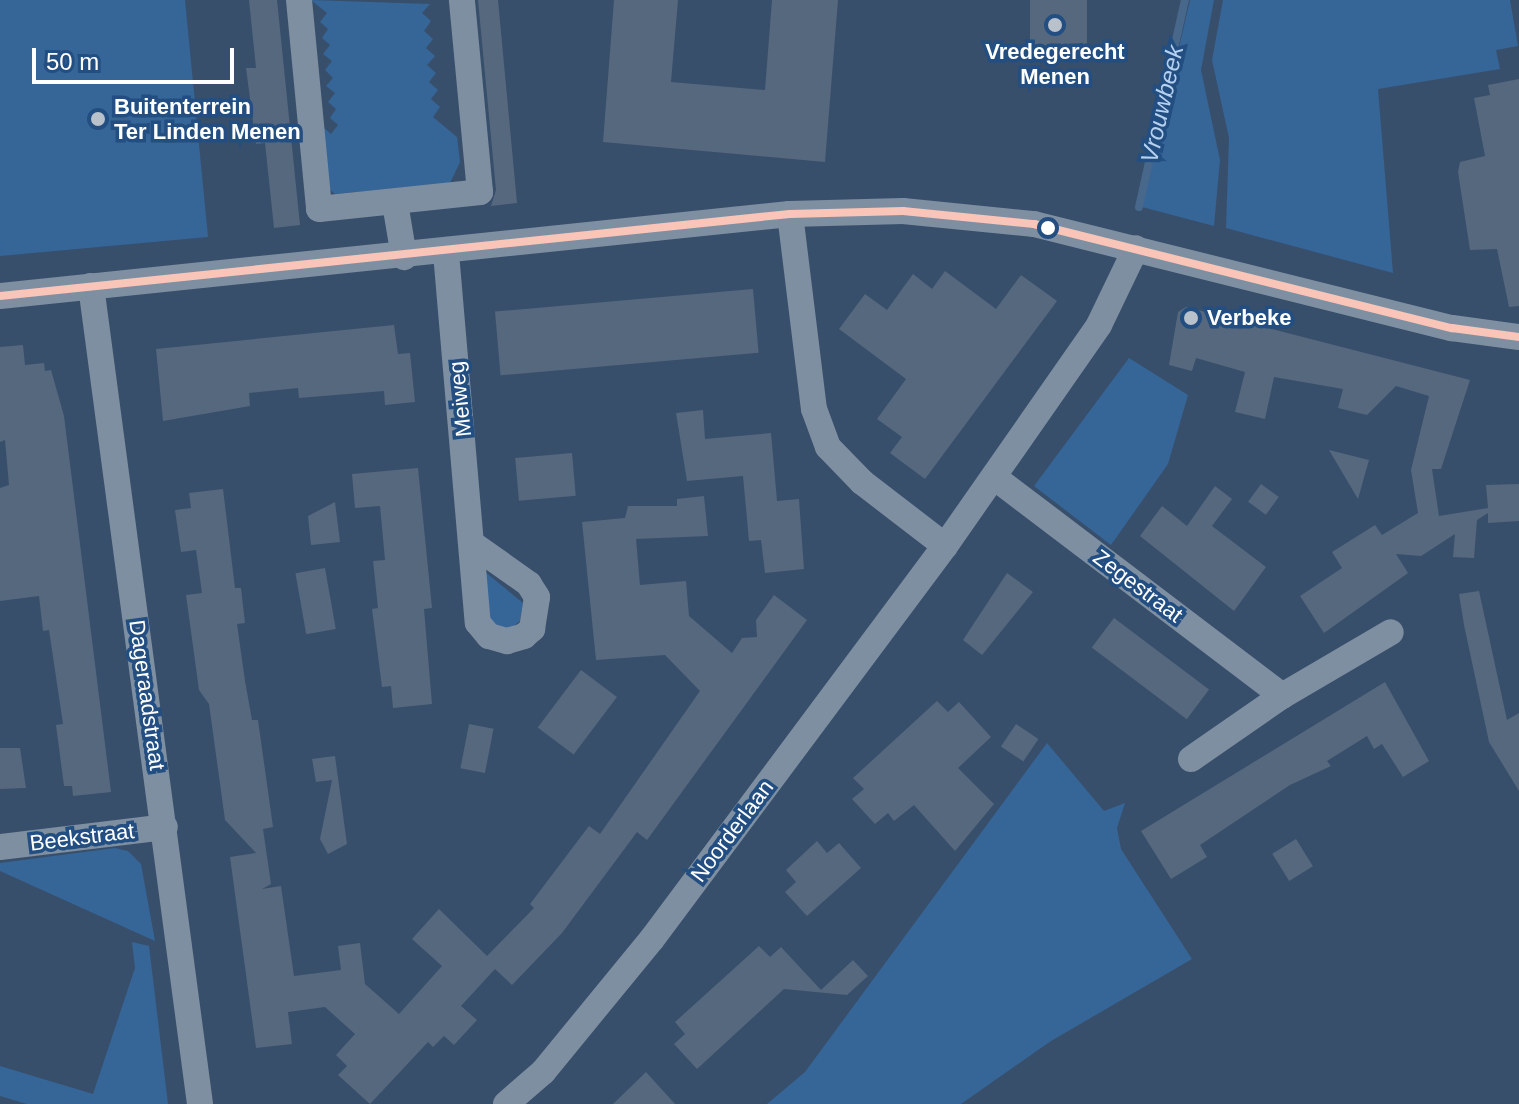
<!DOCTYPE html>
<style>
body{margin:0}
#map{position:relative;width:1519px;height:1104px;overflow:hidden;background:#384f6b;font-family:Helvetica,sans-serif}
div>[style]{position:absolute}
.green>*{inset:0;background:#366598}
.stream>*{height:8px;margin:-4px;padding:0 4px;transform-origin:4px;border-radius:4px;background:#47678b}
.building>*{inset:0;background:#55687e;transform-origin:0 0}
.minor>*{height:26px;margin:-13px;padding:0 13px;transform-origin:13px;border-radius:13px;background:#7e8fa1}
.bus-1>*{height:8px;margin:-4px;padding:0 4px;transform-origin:4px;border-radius:4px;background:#f9c5b8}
.dots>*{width:22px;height:22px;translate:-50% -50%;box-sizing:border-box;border:4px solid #224e81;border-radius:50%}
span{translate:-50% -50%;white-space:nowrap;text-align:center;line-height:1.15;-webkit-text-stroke:7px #224e81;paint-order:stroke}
.poi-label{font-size:22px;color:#fff;font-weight:700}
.left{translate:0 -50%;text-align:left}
.street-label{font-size:22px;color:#fff}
.water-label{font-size:24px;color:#b5d1ef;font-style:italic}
.scale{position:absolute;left:32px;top:48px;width:202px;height:36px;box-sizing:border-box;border:4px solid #fff;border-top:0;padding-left:10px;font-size:24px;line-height:28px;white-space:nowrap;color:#fff;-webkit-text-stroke:6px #224e81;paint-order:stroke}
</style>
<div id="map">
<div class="green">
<i style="clip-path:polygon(0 0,185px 0,208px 237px,0 256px)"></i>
<i style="clip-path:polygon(311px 0,430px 4px,422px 13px,431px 21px,424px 31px,433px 39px,426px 48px,435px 56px,427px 65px,436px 73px,429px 82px,438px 90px,431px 99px,440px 107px,433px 117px,457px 137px,460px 162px,450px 183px,335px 194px,329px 189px,317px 122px,331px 134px,338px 125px,330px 118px,336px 109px,328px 102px,335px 93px,326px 86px,333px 78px,325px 70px,332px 61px,323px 54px,330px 45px,322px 38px,328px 29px,320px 22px,327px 13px)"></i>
<i style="clip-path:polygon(1190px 0,1214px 0,1201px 70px,1220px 160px,1214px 226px,1142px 207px)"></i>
<i style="clip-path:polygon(1223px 0,1510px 0,1518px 46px,1496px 50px,1500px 69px,1378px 89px,1393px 273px,1226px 228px,1229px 138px,1212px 60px)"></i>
<i style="clip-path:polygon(1129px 358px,1188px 395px,1168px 464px,1111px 545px,1034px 486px)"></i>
<i style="clip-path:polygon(484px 571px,523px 603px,520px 621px,511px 628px,492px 626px,486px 614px)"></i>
<i style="clip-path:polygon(1047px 743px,1104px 811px,1125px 803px,1117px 828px,1121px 849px,1192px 959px,1051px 1041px,961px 1104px,767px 1104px,805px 1072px)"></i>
<i style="clip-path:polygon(115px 848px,128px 851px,141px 864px,155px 941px,0 871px,0 863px)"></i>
<i style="clip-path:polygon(132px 942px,149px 946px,168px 1104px,27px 1104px,0 1096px,0 1066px,93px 1094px,135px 968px)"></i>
</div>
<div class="stream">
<i style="left:1139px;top:207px;width:212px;rotate:-77.5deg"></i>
</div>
<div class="building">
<i style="clip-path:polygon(249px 0,277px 0,300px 225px,274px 228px,265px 143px,256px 144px,246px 68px,256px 68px)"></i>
<i style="clip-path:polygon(478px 0,498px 0,517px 203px,491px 206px,496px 190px)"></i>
<i style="clip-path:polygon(614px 0,678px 0,671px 82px,765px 90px,772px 0,838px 0,825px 162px,603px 142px)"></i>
<i style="left:1030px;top:0;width:57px;height:46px"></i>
<i style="clip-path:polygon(1519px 79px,1519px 306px,1509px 307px,1497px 249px,1470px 250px,1458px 172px,1460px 162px,1485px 156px,1474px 98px,1490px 95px,1488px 85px)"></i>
<i style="clip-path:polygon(945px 271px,996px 309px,1021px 275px,1057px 301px,925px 479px,890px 453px,902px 437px,877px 419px,906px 379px,839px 329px,865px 294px,887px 310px,913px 274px,932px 289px)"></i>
<i style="left:753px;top:289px;width:64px;height:259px;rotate:85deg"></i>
<i style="clip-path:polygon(1186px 307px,1470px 380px,1441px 469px,1432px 469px,1439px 516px,1488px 508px,1486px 485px,1519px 484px,1519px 521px,1488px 523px,1488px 513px,1477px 520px,1474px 558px,1453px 557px,1455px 534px,1421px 556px,1396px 554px,1408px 573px,1324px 633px,1300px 596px,1342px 568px,1332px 552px,1375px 525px,1382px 535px,1418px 513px,1411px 470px,1429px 396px,1396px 386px,1367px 415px,1338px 408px,1343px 389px,1274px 377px,1265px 419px,1235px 412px,1245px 372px,1196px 358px,1192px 371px,1169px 365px,1178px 312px)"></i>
<i style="clip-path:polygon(394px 325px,398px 354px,410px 353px,415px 402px,385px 405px,384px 391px,299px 398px,298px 388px,249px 393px,250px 406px,163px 421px,156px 349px)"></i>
<i style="clip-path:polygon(23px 345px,25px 365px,44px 363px,45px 371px,51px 370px,64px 416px,111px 792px,73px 796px,72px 786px,64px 786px,56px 725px,63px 724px,49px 630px,43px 631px,39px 596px,0 601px,0 488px,9px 485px,5px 440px,0 442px,0 347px)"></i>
<i style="clip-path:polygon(703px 410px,705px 439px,771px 433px,777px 501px,799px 499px,804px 569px,765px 573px,761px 540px,749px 541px,743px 476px,687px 481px,676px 413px)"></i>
<i style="clip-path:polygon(1329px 450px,1369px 460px,1358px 499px)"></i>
<i style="left:572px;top:453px;width:43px;height:57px;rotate:85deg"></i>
<i style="clip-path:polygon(418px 468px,432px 608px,424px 609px,432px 704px,393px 708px,391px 686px,382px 687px,372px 609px,378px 608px,373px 561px,385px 560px,380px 506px,355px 508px,352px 474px)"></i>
<i style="left:1261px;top:484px;width:22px;height:22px;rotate:36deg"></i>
<i style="clip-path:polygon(1215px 486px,1232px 499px,1212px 526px,1266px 567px,1234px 611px,1140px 536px,1162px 506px,1187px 526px)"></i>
<i style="clip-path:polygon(223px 489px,235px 588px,241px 588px,245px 623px,237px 624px,245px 681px,252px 720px,258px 720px,273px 827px,263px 829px,271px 884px,262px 889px,281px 886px,294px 976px,341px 970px,338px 946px,360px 943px,365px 984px,399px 1014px,442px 966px,412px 939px,439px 909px,487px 956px,534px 908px,530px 904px,589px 826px,600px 834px,700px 691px,665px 655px,596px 660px,582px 522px,625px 518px,628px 506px,677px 506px,677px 499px,704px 496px,708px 536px,636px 539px,640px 585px,686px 581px,689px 616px,732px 653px,742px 638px,757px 637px,756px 620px,774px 595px,807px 620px,647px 840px,637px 832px,562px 933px,512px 985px,495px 969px,461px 1006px,477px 1020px,454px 1045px,444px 1036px,433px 1047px,428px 1042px,370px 1104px,338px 1075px,347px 1066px,336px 1055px,355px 1034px,325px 1007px,288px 1012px,292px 1044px,256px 1048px,230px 857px,256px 853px,225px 820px,209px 704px,199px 690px,186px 595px,202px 593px,196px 550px,181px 552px,175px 510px,191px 508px,189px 493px)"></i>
<i style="clip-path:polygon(335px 502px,340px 542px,311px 545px,308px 516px)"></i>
<i style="left:325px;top:568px;width:62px;height:30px;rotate:80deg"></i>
<i style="clip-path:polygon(1007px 573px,1033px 592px,982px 655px,963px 640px)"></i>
<i style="clip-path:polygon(1479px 591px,1507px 720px,1519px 713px,1519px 791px,1489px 742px,1464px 625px,1459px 594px)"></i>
<i style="left:1114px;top:618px;width:119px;height:37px;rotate:37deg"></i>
<i style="left:581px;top:670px;width:45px;height:72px;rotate:37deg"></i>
<i style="clip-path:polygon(1385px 682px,1429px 761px,1403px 777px,1382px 744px,1374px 749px,1367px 736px,1327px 761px,1331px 766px,1290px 785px,1200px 845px,1207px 857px,1171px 879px,1141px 831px)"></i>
<i style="clip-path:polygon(937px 701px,948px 712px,959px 702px,991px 737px,958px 768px,994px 804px,955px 851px,914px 805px,894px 821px,888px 813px,875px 824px,852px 799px,864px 789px,853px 778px)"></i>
<i style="left:469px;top:724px;width:25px;height:45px;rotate:11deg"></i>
<i style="left:1016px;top:724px;width:27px;height:27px;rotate:34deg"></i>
<i style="clip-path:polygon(0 748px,20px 748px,26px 788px,0 789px)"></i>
<i style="clip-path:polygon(335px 756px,347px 844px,328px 854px,320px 839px,332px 780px,316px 782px,312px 759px)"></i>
<i style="left:1296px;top:839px;width:32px;height:28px;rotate:58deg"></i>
<i style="clip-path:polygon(817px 841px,827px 853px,839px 843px,861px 868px,807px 916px,785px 892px,796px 882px,786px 870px)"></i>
<i style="clip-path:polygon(759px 946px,770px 957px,781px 947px,821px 990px,853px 960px,868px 976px,847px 995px,784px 989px,697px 1069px,674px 1044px,685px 1034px,675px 1022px)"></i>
<i style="clip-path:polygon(646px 1072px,675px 1104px,613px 1104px)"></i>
</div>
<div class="minor">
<i style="left:299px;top:0;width:210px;rotate:84.5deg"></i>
<i style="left:319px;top:209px;width:162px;rotate:-6deg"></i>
<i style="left:480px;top:192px;width:193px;rotate:-95.4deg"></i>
<i style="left:395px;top:203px;width:55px;rotate:80.5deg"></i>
<i style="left:790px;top:214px;width:196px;rotate:83deg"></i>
<i style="left:814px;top:409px;width:40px;rotate:69.8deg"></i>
<i style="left:828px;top:447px;width:49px;rotate:45.8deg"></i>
<i style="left:862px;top:482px;width:105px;rotate:37.6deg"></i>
<i style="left:446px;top:253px;width:371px;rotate:85.1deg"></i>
<i style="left:478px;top:623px;width:17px;rotate:50deg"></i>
<i style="left:489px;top:636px;width:19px;rotate:16deg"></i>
<i style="left:507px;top:641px;width:18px;rotate:-16deg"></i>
<i style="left:524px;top:636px;width:11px;rotate:-41deg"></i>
<i style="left:532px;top:629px;width:32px;rotate:-81deg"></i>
<i style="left:537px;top:597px;width:15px;rotate:-122deg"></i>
<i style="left:529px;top:584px;width:67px;rotate:-144.7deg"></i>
<i style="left:91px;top:286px;width:825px;rotate:82.41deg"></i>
<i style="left:0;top:296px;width:794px;rotate:-5.93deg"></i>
<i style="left:790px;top:214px;width:113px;rotate:-1.5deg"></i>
<i style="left:903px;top:211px;width:132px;rotate:5.7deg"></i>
<i style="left:1034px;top:224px;width:431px;rotate:14deg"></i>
<i style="left:1452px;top:328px;width:68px;rotate:7.7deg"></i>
<i style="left:994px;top:477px;width:362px;rotate:37.2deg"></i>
<i style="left:1282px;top:696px;width:126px;rotate:-30.4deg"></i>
<i style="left:1191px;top:759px;width:111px;rotate:-34.7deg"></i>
<i style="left:0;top:847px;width:166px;rotate:-6.9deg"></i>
<i style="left:506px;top:1104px;width:49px;rotate:-40.9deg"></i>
<i style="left:543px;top:1072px;width:172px;rotate:-50.7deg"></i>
<i style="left:652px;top:939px;width:490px;rotate:-53.3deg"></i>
<i style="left:945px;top:546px;width:269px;rotate:-55.1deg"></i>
<i style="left:1099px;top:325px;width:85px;rotate:-64.3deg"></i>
</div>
<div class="bus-1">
<i style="left:0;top:296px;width:794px;rotate:-5.93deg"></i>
<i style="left:790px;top:214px;width:113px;rotate:-1.5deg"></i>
<i style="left:903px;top:211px;width:132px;rotate:5.7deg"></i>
<i style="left:1034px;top:224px;width:431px;rotate:14deg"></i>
<i style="left:1452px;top:328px;width:68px;rotate:7.7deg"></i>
</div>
<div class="dots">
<i style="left:1055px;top:25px;background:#b9c1cb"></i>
<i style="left:98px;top:119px;background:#b9c1cb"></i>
<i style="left:1048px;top:228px;background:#fff"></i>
<i style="left:1191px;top:318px;background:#b9c1cb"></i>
</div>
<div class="poi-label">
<span style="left:1055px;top:64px">Vredegerecht<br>Menen</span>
<span class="left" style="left:114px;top:119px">Buitenterrein<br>Ter Linden Menen</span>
<span class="left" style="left:1207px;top:318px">Verbeke</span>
</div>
<div class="street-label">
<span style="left:460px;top:399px;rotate:-96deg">Meiweg</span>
<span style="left:1138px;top:586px;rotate:37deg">Zegestraat</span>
<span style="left:147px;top:695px;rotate:82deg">Dageraadstraat</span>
<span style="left:732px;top:831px;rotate:-53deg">Noorderlaan</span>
<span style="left:82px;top:837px;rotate:-7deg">Beekstraat</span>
</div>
<div class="water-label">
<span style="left:1162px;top:104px;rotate:-77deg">Vrouwbeek</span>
</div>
<div class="scale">50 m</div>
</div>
